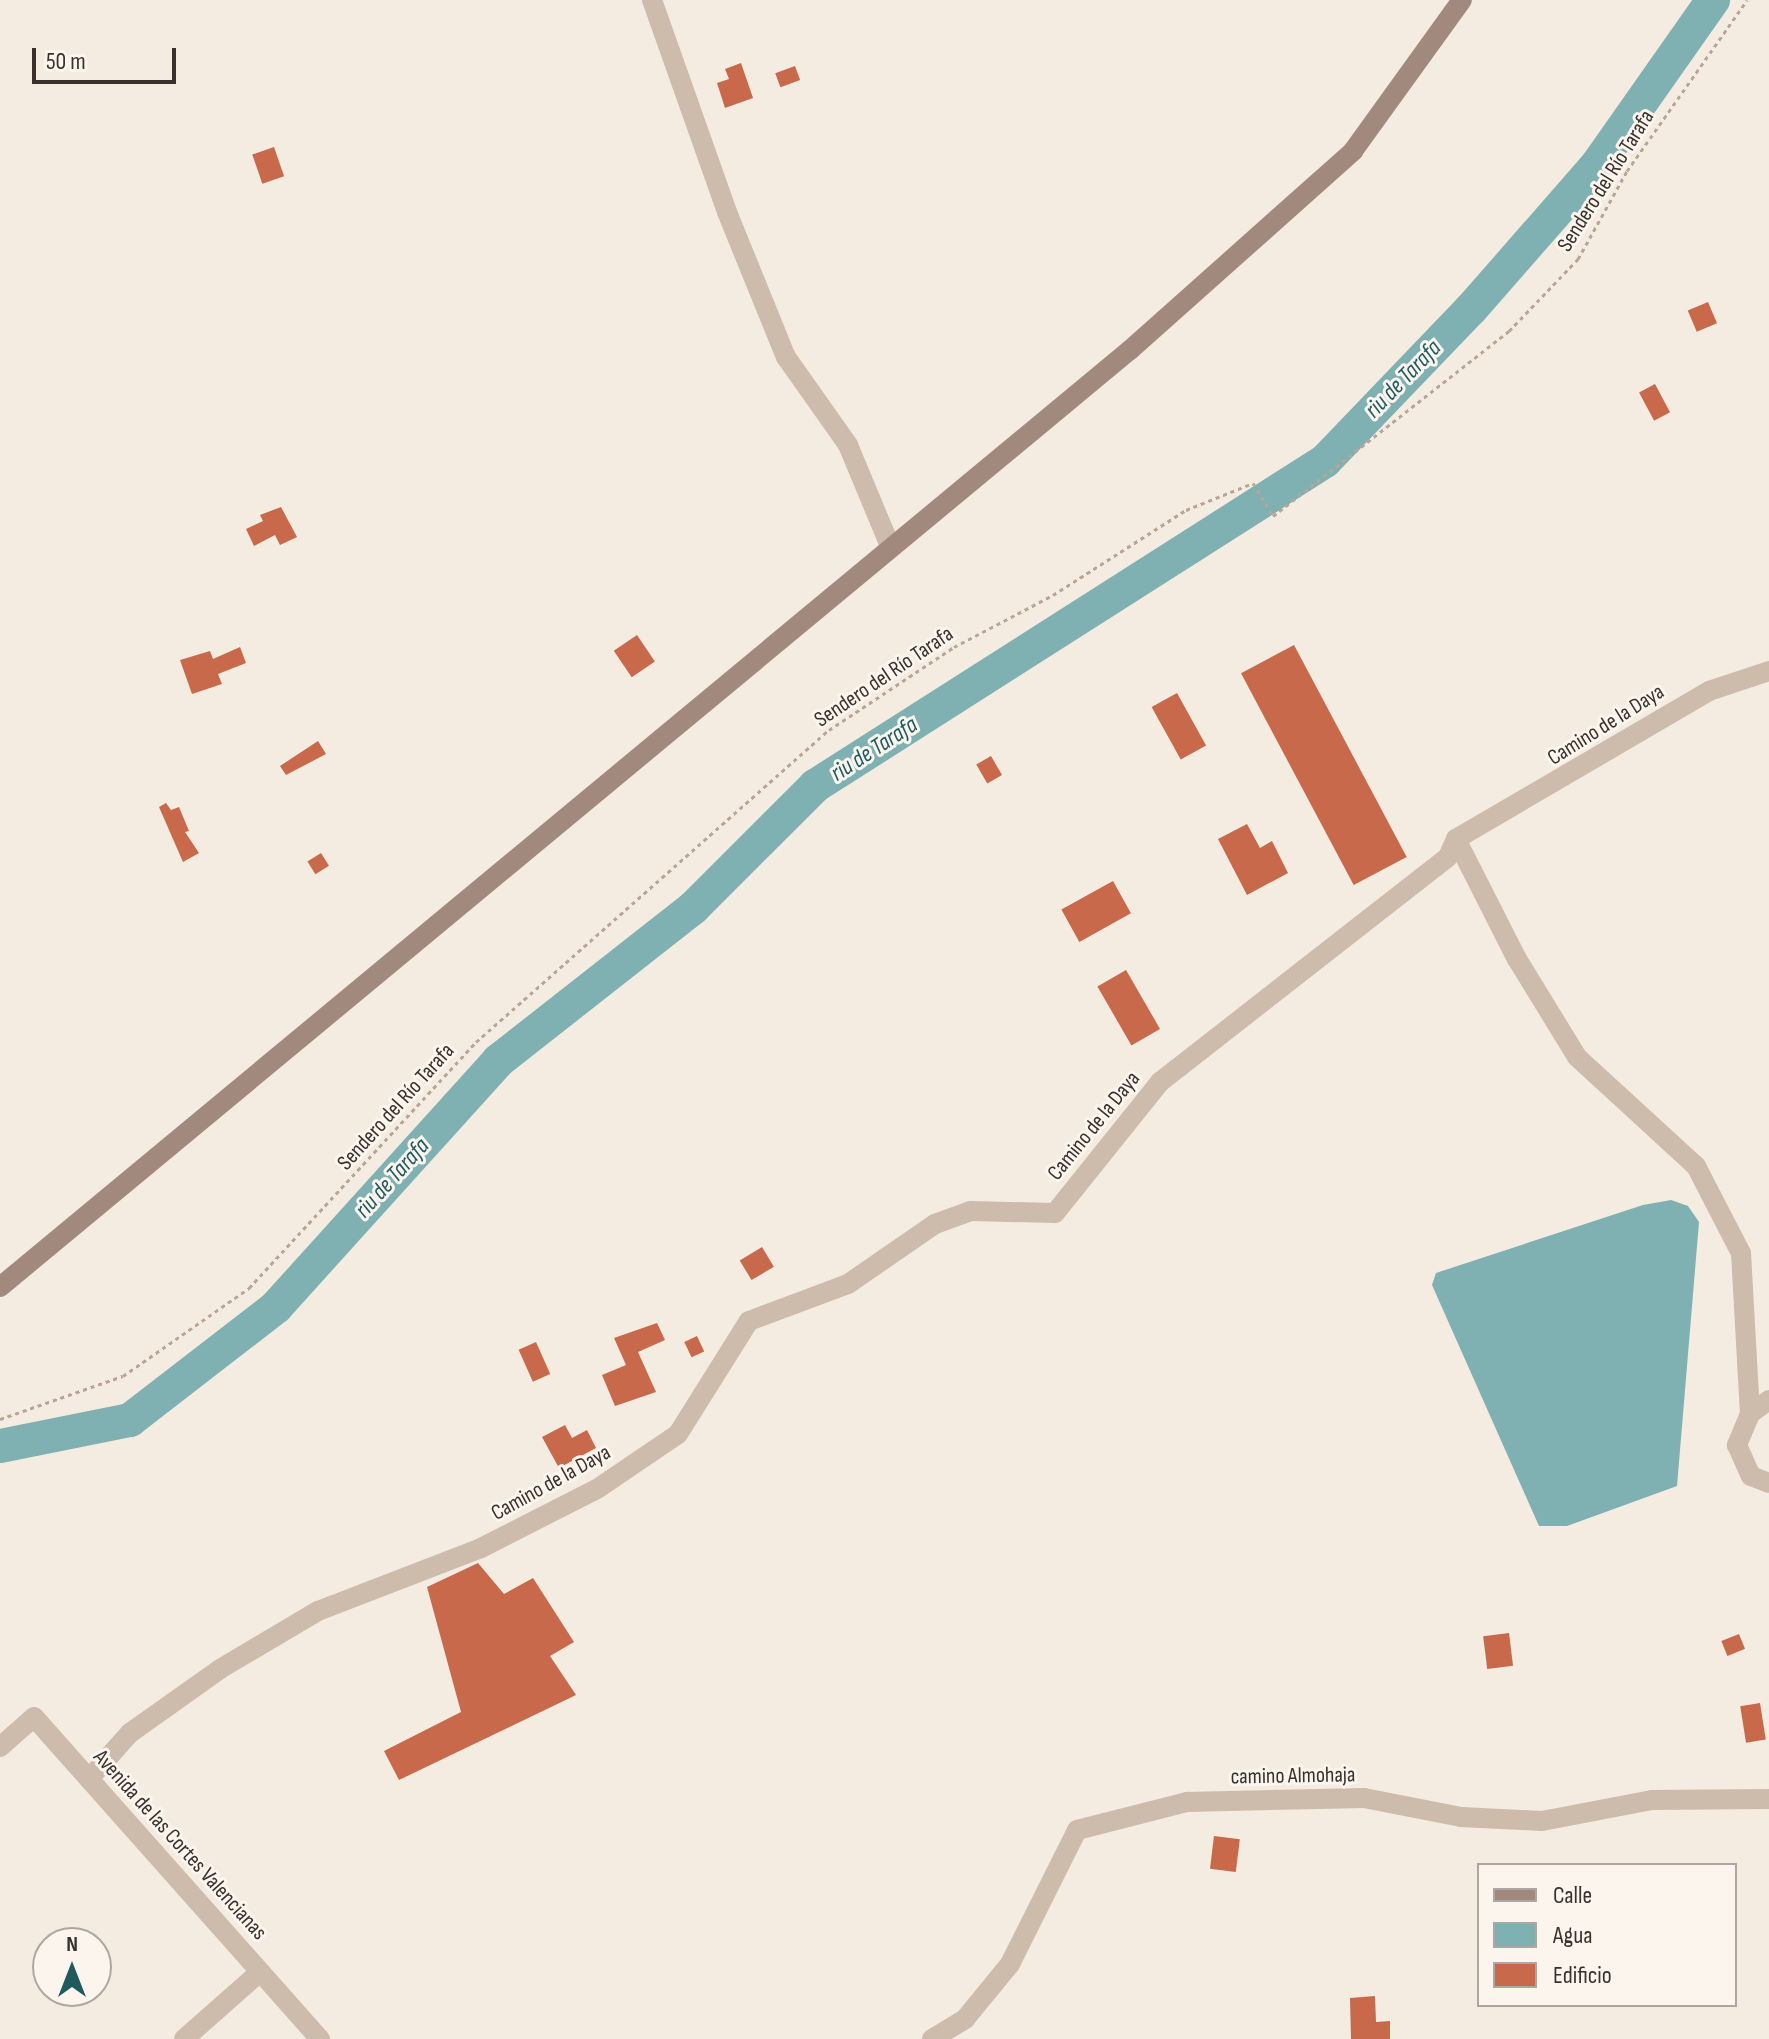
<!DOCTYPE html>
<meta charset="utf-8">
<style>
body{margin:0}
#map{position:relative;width:1769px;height:2039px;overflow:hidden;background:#f4ebe1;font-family:"Sofia Sans Condensed",sans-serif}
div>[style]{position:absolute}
.water>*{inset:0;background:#7fb0b2}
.river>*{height:34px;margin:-17px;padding:0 17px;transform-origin:17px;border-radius:17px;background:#7fb0b2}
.building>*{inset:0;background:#c8694b;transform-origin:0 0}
.path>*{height:3px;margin-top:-1.5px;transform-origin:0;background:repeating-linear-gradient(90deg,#b9a596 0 4px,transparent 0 8px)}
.minor>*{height:20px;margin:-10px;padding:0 10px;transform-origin:10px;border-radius:10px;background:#cdbbac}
.secondary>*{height:20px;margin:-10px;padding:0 10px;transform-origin:10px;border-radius:10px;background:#a18a7d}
span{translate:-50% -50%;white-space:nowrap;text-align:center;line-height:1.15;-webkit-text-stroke:6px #fbf5ee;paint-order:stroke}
.street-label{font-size:22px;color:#3b302b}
.water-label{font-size:24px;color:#1f5a5e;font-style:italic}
.legend{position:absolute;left:1477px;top:1863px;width:260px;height:144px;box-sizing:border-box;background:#fbf5ee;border:2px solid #aea6a0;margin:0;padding:10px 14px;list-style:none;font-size:24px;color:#3b302b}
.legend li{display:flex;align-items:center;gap:16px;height:40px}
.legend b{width:40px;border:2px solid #aea6a0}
.north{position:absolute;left:32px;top:1927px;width:80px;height:80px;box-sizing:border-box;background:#fbf5ee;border:2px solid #aea6a0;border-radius:50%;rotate:0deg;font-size:22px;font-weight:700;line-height:32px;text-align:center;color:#3b302b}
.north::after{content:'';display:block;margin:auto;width:28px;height:36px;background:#1f5a5e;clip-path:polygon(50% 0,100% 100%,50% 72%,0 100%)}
.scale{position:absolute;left:32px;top:48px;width:144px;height:36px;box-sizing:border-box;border:4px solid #3b302b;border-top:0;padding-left:10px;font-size:24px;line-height:28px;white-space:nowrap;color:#3b302b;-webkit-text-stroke:6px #fbf5ee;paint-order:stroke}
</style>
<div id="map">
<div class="water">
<i style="clip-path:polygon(1671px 1200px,1688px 1206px,1699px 1222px,1677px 1486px,1567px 1526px,1539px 1526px,1432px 1285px,1436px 1273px,1643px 1205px)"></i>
</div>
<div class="river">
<i style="left:0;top:1446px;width:133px;rotate:-11.3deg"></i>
<i style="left:130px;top:1420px;width:185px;rotate:-37.7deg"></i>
<i style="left:276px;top:1307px;width:331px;rotate:-47.9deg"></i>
<i style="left:498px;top:1061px;width:248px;rotate:-38.1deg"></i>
<i style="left:693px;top:908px;width:173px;rotate:-45deg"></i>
<i style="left:815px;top:786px;width:605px;rotate:-32.51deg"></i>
<i style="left:1325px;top:461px;width:211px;rotate:-46.2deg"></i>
<i style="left:1471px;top:309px;width:191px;rotate:-48.8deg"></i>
<i style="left:1597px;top:165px;width:202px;rotate:-54.9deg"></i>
</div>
<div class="building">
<i style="clip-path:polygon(741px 63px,753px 98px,725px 108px,717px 83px,729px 79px,725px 69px)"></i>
<i style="left:795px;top:66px;width:15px;height:21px;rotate:70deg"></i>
<i style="left:274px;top:147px;width:31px;height:23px;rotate:71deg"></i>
<i style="left:1708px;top:302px;width:23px;height:22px;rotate:67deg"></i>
<i style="left:1655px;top:384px;width:32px;height:18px;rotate:62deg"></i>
<i style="clip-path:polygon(281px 507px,297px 537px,280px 545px,275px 535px,254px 546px,246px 529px,263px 521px,260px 515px)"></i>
<i style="left:637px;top:635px;width:32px;height:28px;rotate:56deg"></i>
<i style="left:1294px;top:645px;width:240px;height:60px;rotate:62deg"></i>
<i style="clip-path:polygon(240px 647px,246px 663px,218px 674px,222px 684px,192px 694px,180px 660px,210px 651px,213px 659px)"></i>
<i style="left:1177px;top:693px;width:60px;height:29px;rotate:61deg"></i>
<i style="clip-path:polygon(318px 741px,326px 754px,286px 775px,280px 766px)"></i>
<i style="left:991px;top:756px;width:22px;height:17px;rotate:60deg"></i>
<i style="clip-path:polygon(166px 803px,171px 810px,179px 807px,189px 831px,185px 832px,199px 853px,183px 862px,159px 807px)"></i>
<i style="clip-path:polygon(1247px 824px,1260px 848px,1272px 841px,1288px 873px,1247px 895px,1218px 839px)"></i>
<i style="left:321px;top:853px;width:15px;height:16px;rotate:58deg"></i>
<i style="left:1113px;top:881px;width:37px;height:59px;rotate:61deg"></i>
<i style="left:1126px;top:970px;width:68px;height:33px;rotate:60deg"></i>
<i style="left:762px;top:1247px;width:23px;height:26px;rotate:59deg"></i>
<i style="clip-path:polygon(657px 1323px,665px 1340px,638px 1352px,656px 1392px,615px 1406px,602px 1375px,626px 1365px,614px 1338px)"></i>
<i style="left:697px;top:1336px;width:17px;height:14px;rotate:65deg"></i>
<i style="left:536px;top:1342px;width:35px;height:19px;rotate:66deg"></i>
<i style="clip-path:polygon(565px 1425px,572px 1438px,587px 1430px,596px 1448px,559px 1468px,542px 1437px)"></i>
<i style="clip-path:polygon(478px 1563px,504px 1594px,533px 1578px,574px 1642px,550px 1656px,576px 1695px,399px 1780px,384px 1751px,461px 1712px,427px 1587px)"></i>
<i style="left:1509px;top:1633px;width:33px;height:26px;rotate:83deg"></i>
<i style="left:1739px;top:1634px;width:16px;height:19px;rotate:68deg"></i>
<i style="left:1760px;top:1703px;width:37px;height:20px;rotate:81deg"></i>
<i style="left:1214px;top:1836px;width:26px;height:33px;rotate:7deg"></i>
<i style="clip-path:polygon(1375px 1996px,1376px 2022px,1390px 2021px,1390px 2039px,1351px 2039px,1350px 1998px)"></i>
</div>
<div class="path">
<i style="left:0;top:1419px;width:130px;rotate:-19.3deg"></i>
<i style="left:123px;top:1376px;width:154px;rotate:-34.9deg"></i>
<i style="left:249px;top:1288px;width:335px;rotate:-47.3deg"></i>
<i style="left:476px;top:1042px;width:471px;rotate:-41.5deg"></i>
<i style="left:829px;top:730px;width:150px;rotate:-33.6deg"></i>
<i style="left:954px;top:647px;width:112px;rotate:-27.7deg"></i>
<i style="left:1053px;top:595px;width:158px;rotate:-32.6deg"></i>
<i style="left:1186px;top:510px;width:72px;rotate:-21.9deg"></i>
<i style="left:1253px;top:483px;width:39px;rotate:59deg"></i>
<i style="left:1273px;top:516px;width:300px;rotate:-38.1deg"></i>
<i style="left:1509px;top:331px;width:100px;rotate:-46.2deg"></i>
<i style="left:1578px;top:259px;width:101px;rotate:-60.9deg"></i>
<i style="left:1627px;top:171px;width:209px;rotate:-54.9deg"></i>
</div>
<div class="minor">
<i style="left:652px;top:0;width:225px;rotate:70.5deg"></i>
<i style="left:727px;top:212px;width:157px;rotate:67.9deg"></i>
<i style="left:786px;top:357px;width:108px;rotate:54.8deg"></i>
<i style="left:848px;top:445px;width:109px;rotate:67.4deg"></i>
<i style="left:1456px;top:839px;width:135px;rotate:63.1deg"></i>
<i style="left:1517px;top:959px;width:115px;rotate:58.5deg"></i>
<i style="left:1577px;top:1057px;width:161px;rotate:42.5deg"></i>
<i style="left:1696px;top:1166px;width:98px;rotate:62.7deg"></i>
<i style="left:1741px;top:1253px;width:161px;rotate:86.8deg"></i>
<i style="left:1769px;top:1400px;width:24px;rotate:144deg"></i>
<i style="left:1750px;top:1414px;width:34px;rotate:113deg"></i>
<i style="left:1737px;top:1445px;width:34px;rotate:66deg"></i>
<i style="left:1751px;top:1476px;width:19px;rotate:21deg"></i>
<i style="left:0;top:1747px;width:45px;rotate:-41.4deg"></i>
<i style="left:34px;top:1717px;width:431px;rotate:48.4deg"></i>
<i style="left:89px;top:1779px;width:62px;rotate:-48.3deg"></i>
<i style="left:130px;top:1733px;width:110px;rotate:-35.4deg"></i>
<i style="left:220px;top:1669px;width:114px;rotate:-30.6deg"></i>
<i style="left:318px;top:1611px;width:175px;rotate:-21.1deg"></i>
<i style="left:481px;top:1548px;width:130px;rotate:-27deg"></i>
<i style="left:597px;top:1489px;width:98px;rotate:-34.2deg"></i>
<i style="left:678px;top:1434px;width:133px;rotate:-57.9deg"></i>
<i style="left:749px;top:1321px;width:106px;rotate:-20.5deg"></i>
<i style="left:848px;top:1284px;width:106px;rotate:-34.6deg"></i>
<i style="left:935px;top:1224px;width:38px;rotate:-20deg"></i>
<i style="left:971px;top:1211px;width:84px;rotate:1.4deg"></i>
<i style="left:1055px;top:1213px;width:168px;rotate:-51.3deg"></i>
<i style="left:1160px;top:1082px;width:365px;rotate:-38deg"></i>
<i style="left:1448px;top:857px;width:20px;rotate:-66deg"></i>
<i style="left:1456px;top:839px;width:293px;rotate:-30.3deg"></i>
<i style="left:1709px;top:691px;width:63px;rotate:-18.4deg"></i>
<i style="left:184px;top:2039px;width:101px;rotate:-41.4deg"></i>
<i style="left:932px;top:2039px;width:39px;rotate:-31deg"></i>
<i style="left:965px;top:2019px;width:71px;rotate:-50.7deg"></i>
<i style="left:1010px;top:1964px;width:150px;rotate:-63.4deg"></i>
<i style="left:1077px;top:1830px;width:114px;rotate:-14.3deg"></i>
<i style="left:1187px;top:1802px;width:177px;rotate:-1.3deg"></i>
<i style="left:1364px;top:1798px;width:99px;rotate:11.1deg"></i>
<i style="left:1461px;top:1817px;width:81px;rotate:2.8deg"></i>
<i style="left:1542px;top:1821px;width:112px;rotate:-10.8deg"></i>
<i style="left:1652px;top:1800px;width:117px;rotate:-0.5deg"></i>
</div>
<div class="secondary">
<i style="left:0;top:1287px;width:1468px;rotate:-39.67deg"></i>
<i style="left:1130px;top:350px;width:299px;rotate:-41.7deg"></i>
<i style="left:1353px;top:151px;width:186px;rotate:-54.2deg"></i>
</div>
<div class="street-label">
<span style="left:1606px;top:181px;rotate:-58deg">Sendero del Río Tarafa</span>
<span style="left:884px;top:677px;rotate:-34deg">Sendero del Río Tarafa</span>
<span style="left:1606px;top:725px;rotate:-32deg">Camino de la Daya</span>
<span style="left:396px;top:1107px;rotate:-48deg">Sendero del Río Tarafa</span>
<span style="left:1094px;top:1126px;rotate:-51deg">Camino de la Daya</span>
<span style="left:551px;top:1483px;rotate:-29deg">Camino de la Daya</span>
<span style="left:1293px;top:1776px;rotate:-1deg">camino Almohaja</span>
<span style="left:180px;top:1845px;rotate:48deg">Avenida de las Cortes Valencianas</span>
</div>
<div class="water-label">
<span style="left:1403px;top:379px;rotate:-46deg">riu de Tarafa</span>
<span style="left:874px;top:749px;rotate:-33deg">riu de Tarafa</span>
<span style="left:392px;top:1178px;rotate:-48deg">riu de Tarafa</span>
</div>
<ul class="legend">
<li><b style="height:10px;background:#a18a7d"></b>Calle</li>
<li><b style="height:22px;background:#7fb0b2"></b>Agua</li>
<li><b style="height:22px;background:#c8694b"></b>Edificio</li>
</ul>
<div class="north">N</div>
<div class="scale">50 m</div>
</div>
